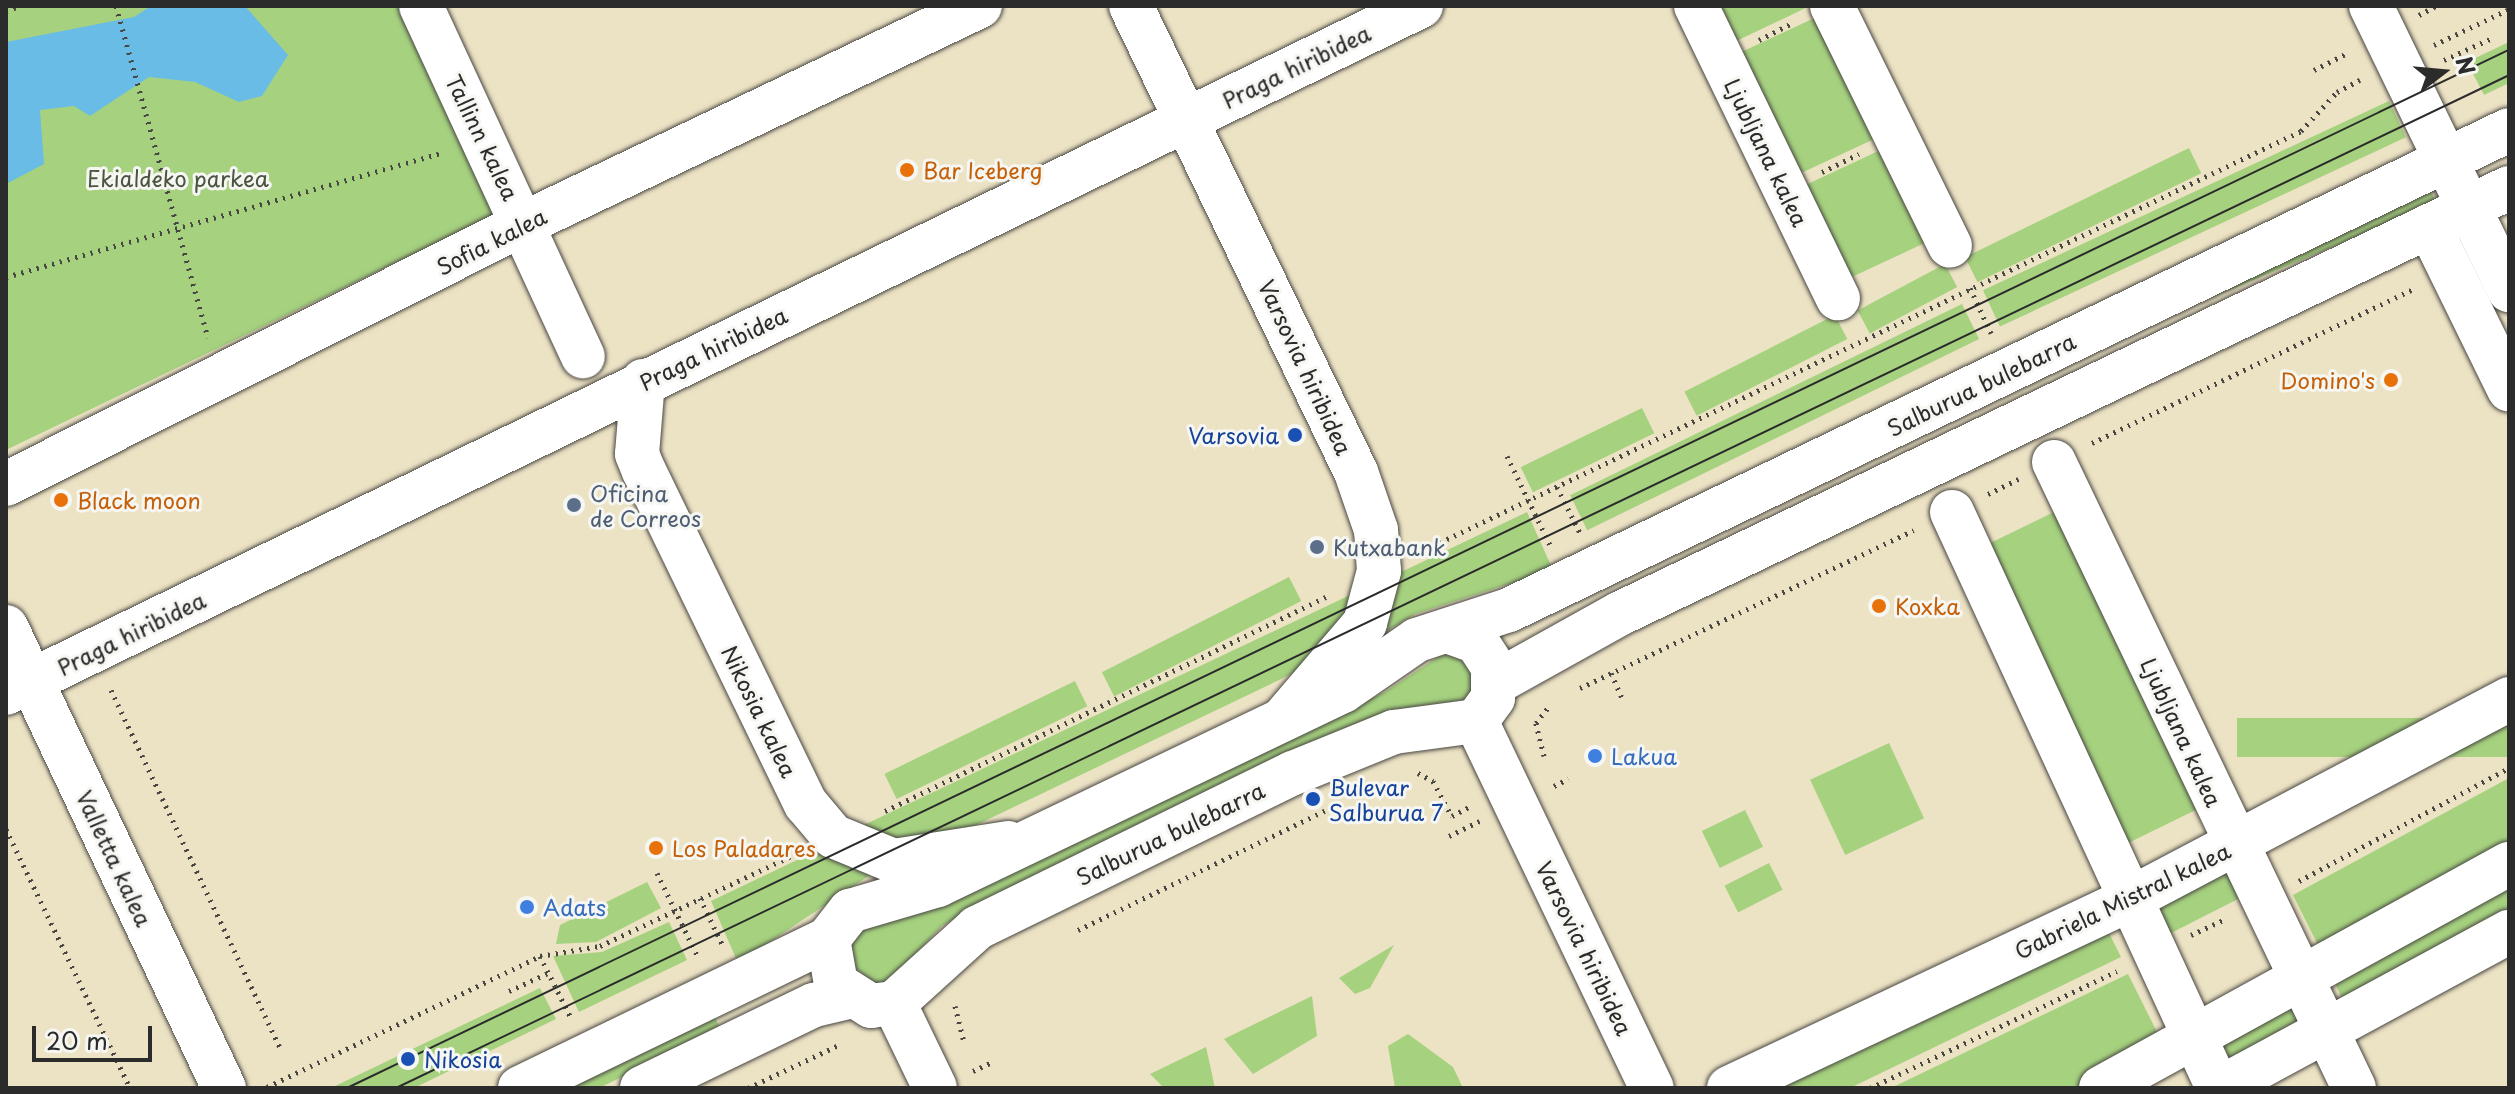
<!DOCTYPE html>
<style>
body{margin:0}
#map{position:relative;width:2515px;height:1094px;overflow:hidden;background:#ece2c4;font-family:"Playpen Sans",sans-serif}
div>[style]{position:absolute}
.green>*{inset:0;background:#a6d27f;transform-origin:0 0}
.water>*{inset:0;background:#69bce5}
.path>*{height:5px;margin-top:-2.5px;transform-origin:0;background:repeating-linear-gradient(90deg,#484642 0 2px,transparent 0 8px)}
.roads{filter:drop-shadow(0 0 2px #484642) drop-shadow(0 0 2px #484642)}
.minor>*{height:44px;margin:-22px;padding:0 22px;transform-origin:22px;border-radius:22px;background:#fff}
.major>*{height:44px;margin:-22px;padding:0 22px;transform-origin:22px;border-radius:22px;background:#fff}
.tram>*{height:2px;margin:-1px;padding:0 1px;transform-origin:1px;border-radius:1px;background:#2b2b2b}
.dots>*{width:22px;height:22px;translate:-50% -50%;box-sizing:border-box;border:4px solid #f6f6f2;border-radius:50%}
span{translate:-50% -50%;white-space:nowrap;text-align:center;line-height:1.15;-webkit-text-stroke:6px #f6f6f2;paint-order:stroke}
.street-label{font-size:22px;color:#2b2b2b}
.food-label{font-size:22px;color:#c56008}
.left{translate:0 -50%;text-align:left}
.right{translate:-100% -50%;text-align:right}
.park-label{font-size:22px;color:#4a5540}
.transit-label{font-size:22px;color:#164399}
.service-label{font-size:22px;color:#4e5e75}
.shop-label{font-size:22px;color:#366cbe}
.frame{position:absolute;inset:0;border:8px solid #2b2b2b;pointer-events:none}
.north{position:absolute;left:2403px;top:32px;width:80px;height:80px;-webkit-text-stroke:6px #f6f6f2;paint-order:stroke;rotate:74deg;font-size:22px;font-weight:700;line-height:32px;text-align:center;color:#2b2b2b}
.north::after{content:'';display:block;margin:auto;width:28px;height:36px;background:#2b2b2b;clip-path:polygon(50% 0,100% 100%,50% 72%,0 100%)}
.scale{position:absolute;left:32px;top:1026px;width:120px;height:36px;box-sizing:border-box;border:4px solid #2b2b2b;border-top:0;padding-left:10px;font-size:24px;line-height:28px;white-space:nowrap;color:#2b2b2b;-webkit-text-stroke:6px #f6f6f2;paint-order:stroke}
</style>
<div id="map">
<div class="green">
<i style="clip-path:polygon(6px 6px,441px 6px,532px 197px,6px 450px)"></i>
<i style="clip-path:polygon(1712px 6px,1810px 6px,1730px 44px)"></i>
<i style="left:1823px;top:14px;width:135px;height:97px;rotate:65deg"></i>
<i style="clip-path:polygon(2509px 42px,2509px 83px,2484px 95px,2467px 62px)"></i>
<i style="left:2389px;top:101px;width:40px;height:448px;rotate:65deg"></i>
<i style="left:1887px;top:147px;width:103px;height:97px;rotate:65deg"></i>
<i style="left:2189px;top:148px;width:28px;height:249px;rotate:64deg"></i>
<i style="left:2430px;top:189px;width:15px;height:906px;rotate:67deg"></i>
<i style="left:1945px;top:264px;width:26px;height:99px;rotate:62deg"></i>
<i style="left:1962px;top:304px;width:39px;height:436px;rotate:64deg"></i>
<i style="left:1835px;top:315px;width:27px;height:169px;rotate:63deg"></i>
<i style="left:1642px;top:408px;width:28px;height:135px;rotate:64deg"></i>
<i style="left:2056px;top:511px;width:330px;height:88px;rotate:64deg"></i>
<i style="clip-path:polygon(1527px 512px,1553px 570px,1415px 614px,1387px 631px,1397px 574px)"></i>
<i style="left:1289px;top:577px;width:27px;height:210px;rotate:63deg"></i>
<i style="clip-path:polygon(1365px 588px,1323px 659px,928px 848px,849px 832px)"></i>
<i style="clip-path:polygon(1447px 651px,1473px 669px,1472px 697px,971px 909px,942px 926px,887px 983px,873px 983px,851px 964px,847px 950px,864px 928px,971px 892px,1385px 692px)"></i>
<i style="left:1075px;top:681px;width:28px;height:212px;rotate:64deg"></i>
<i style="left:2509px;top:718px;width:39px;height:272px;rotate:90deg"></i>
<i style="left:1889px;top:743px;width:83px;height:87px;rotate:65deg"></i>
<i style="clip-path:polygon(2509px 778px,2509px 850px,2322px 953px,2293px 895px)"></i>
<i style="left:1745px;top:810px;width:41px;height:48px;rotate:64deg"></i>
<i style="clip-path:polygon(824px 847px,870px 875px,738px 963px,711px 901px)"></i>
<i style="left:1769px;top:863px;width:30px;height:50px;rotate:63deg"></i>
<i style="left:2228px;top:867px;width:33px;height:89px;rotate:63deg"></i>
<i style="clip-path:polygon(2509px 874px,2509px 911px,2344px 1003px,2329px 970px)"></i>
<i style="clip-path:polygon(647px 882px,661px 908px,596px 942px,556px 944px,560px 925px)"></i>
<i style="clip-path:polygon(669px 922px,687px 960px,579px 1012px,553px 956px,602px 952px)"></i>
<i style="clip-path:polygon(2106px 927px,2121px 957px,1850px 1088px,1772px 1088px)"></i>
<i style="clip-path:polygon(1394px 945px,1370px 988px,1355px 994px,1339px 978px)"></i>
<i style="clip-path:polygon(2128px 974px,2162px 1042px,2078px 1088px,1891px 1088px)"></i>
<i style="clip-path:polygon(540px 988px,556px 1019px,414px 1088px,331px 1088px)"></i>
<i style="clip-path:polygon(1312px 996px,1317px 1036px,1253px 1074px,1224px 1039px)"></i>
<i style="left:2292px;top:999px;width:28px;height:90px;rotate:64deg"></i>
<i style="clip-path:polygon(714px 1016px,721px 1029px,599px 1088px,563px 1088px)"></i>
<i style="clip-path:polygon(1408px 1034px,1453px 1067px,1463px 1088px,1395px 1088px,1388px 1046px)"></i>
<i style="clip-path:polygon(1206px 1047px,1215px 1088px,1164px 1088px,1150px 1074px)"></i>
</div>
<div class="water">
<i style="clip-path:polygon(151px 6px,245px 6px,288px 55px,262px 96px,239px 102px,195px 82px,149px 77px,90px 116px,74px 106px,40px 110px,44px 164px,6px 184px,6px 42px,134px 17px)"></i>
</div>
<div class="path">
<i style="left:116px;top:6px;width:344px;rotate:74.5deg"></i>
<i style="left:6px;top:11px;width:15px;rotate:-20deg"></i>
<i style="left:2419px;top:15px;width:19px;rotate:-28deg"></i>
<i style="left:1759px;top:40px;width:38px;rotate:-27deg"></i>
<i style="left:2434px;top:45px;width:83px;rotate:-25.6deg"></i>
<i style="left:2444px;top:60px;width:51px;rotate:-24.5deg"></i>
<i style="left:2314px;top:70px;width:37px;rotate:-27deg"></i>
<i style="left:1822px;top:172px;width:41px;rotate:-25.9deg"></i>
<i style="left:6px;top:277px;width:453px;rotate:-15.9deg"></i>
<i style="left:1970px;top:288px;width:50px;rotate:65deg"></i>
<i style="left:2092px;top:443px;width:358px;rotate:-25.6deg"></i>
<i style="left:1507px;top:456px;width:99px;rotate:64.2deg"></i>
<i style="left:1557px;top:487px;width:51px;rotate:63.4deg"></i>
<i style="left:1988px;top:494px;width:34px;rotate:-26deg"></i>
<i style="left:1418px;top:553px;width:979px;rotate:-25.54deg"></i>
<i style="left:2301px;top:131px;width:53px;rotate:-47.3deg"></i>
<i style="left:2337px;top:92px;width:26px;rotate:-28deg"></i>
<i style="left:1611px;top:673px;width:30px;rotate:66deg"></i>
<i style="left:1580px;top:688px;width:369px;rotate:-25.3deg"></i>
<i style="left:111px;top:690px;width:399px;rotate:64.7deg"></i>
<i style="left:1544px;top:756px;width:34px;rotate:-104deg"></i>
<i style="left:1536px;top:723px;width:23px;rotate:-52deg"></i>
<i style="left:1418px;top:773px;width:17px;rotate:28deg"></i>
<i style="left:1433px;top:781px;width:40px;rotate:62deg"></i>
<i style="left:1452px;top:816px;width:21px;rotate:-28deg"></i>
<i style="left:1554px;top:786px;width:16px;rotate:-27deg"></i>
<i style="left:885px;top:811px;width:495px;rotate:-25.9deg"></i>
<i style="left:6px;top:829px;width:287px;rotate:64.4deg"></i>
<i style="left:1449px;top:836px;width:34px;rotate:-26deg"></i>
<i style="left:657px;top:873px;width:91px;rotate:64deg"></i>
<i style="left:2299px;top:881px;width:238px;rotate:-28.3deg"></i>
<i style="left:700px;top:898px;width:51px;rotate:64.4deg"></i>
<i style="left:1078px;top:930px;width:294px;rotate:-25.8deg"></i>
<i style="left:2191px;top:935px;width:38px;rotate:-25deg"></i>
<i style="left:540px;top:956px;width:67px;rotate:63.4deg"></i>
<i style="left:509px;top:991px;width:43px;rotate:-24.8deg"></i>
<i style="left:955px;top:1006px;width:38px;rotate:76deg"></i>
<i style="left:973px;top:1071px;width:23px;rotate:-25deg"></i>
<i style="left:267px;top:1087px;width:303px;rotate:-25.6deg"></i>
<i style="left:540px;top:956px;width:61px;rotate:-9.5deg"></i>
<i style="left:600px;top:946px;width:213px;rotate:-25.2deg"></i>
<i style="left:748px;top:1088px;width:101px;rotate:-25.3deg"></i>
<i style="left:1870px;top:1088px;width:273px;rotate:-25.3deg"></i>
</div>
<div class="roads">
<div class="minor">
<i style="left:421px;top:6px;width:386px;rotate:65.2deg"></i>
<i style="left:1131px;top:6px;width:517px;rotate:64.23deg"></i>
<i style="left:1356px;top:472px;width:61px;rotate:71deg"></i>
<i style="left:1376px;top:530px;width:41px;rotate:85.8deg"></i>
<i style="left:1379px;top:571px;width:54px;rotate:105.1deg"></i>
<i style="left:1365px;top:623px;width:126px;rotate:130.5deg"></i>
<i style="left:1696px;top:6px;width:325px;rotate:64.1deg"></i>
<i style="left:1832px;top:6px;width:267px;rotate:63.8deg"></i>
<i style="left:2371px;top:6px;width:316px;rotate:64.1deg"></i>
<i style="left:2429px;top:226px;width:182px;rotate:63.9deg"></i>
<i style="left:643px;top:381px;width:73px;rotate:94.7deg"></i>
<i style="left:637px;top:454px;width:18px;rotate:68deg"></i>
<i style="left:644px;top:471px;width:370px;rotate:64.1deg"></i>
<i style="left:806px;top:804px;width:42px;rotate:49.8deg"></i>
<i style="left:833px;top:836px;width:66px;rotate:22.3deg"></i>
<i style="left:894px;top:861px;width:116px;rotate:-8.9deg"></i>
<i style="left:2054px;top:462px;width:694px;rotate:64.39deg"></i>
<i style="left:6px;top:484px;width:581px;rotate:-26.7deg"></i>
<i style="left:525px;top:223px;width:504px;rotate:-25.5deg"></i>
<i style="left:1952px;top:512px;width:634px;rotate:65.21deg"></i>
<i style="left:6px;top:627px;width:510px;rotate:64.69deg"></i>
<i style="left:6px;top:693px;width:1573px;rotate:-25.9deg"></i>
<i style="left:1476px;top:721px;width:407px;rotate:64.4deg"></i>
<i style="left:894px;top:1003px;width:94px;rotate:64.2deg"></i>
<i style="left:1729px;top:1088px;width:443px;rotate:-25.2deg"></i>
<i style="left:2130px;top:899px;width:429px;rotate:-27.8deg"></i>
<i style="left:2101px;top:1088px;width:465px;rotate:-28.8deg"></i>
<i style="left:2220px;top:1088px;width:328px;rotate:-28.4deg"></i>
</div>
<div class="major">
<i style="left:1450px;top:632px;width:29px;rotate:20deg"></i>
<i style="left:1477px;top:642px;width:30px;rotate:57deg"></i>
<i style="left:1493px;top:667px;width:31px;rotate:90deg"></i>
<i style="left:1493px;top:698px;width:29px;rotate:126deg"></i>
<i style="left:1476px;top:721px;width:83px;rotate:172.4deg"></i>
<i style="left:1394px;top:732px;width:109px;rotate:157.9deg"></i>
<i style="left:1293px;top:773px;width:352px;rotate:153.9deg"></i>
<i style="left:977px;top:928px;width:112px;rotate:137.9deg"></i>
<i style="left:894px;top:1003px;width:23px;rotate:173deg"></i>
<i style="left:871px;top:1006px;width:41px;rotate:-147.8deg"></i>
<i style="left:836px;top:984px;width:46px;rotate:-100.1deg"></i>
<i style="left:828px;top:939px;width:36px;rotate:-52deg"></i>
<i style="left:850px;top:911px;width:92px;rotate:-16.5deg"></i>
<i style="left:938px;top:885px;width:449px;rotate:-25.6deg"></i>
<i style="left:1343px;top:691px;width:90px;rotate:-34.6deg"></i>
<i style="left:1417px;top:640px;width:97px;rotate:-18.1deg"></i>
<i style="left:1509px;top:610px;width:1109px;rotate:-25.64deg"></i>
<i style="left:1495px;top:683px;width:142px;rotate:-29.1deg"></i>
<i style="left:1619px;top:614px;width:987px;rotate:-25.58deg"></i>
<i style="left:520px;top:1088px;width:342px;rotate:-25.8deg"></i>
<i style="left:642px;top:1088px;width:191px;rotate:-25.8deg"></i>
<i style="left:814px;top:1005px;width:37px;rotate:-13deg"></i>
</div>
</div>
<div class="tram">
<i style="left:347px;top:1088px;width:2398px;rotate:-25.65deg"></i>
<i style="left:396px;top:1088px;width:2343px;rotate:-25.61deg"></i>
</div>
<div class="dots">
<i style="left:907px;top:170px;background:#e8710a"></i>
<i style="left:2391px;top:380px;background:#e8710a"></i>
<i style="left:1295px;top:435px;background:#1a4fb4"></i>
<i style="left:61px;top:500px;background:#e8710a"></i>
<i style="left:574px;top:505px;background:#5c6f8a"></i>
<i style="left:1317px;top:547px;background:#5c6f8a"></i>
<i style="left:1879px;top:606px;background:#e8710a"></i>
<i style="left:1595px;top:756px;background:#3f7fe0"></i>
<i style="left:1313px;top:799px;background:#1a4fb4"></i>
<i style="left:656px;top:848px;background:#e8710a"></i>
<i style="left:527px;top:907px;background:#3f7fe0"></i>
<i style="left:408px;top:1059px;background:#1a4fb4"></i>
</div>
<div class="street-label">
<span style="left:1296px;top:66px;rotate:-26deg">Praga hiribidea</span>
<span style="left:483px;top:137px;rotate:64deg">Tallinn kalea</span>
<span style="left:1767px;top:152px;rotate:64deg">Ljubljana kalea</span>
<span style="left:491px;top:241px;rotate:-27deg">Sofia kalea</span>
<span style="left:713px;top:348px;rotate:-26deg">Praga hiribidea</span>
<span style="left:1306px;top:367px;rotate:65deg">Varsovia hiribidea</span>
<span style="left:1981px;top:384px;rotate:-26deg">Salburua bulebarra</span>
<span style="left:131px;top:633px;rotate:-26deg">Praga hiribidea</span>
<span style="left:760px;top:711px;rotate:64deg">Nikosia kalea</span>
<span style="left:2182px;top:732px;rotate:65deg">Ljubljana kalea</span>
<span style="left:1170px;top:833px;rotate:-26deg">Salburua bulebarra</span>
<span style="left:115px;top:858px;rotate:65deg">Valletta kalea</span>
<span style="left:2122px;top:900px;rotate:-26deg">Gabriela Mistral kalea</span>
<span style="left:1585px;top:948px;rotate:64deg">Varsovia hiribidea</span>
</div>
<div class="food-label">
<span class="left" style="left:923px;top:170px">Bar Iceberg</span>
<span class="right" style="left:2375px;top:380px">Domino's</span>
<span class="left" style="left:77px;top:500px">Black moon</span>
<span class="left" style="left:1895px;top:606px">Koxka</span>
<span class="left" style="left:672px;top:848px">Los Paladares</span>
</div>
<div class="park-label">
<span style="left:178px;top:178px">Ekialdeko parkea</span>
</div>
<div class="transit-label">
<span class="right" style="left:1279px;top:435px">Varsovia</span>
<span class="left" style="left:1329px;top:799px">Bulevar<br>Salburua 7</span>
<span class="left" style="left:424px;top:1059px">Nikosia</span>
</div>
<div class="service-label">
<span class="left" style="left:590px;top:505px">Oficina<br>de Correos</span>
<span class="left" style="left:1333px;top:547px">Kutxabank</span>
</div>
<div class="shop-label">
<span class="left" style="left:1611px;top:756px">Lakua</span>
<span class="left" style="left:543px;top:907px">Adats</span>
</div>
<div class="frame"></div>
<div class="north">N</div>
<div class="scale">20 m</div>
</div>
